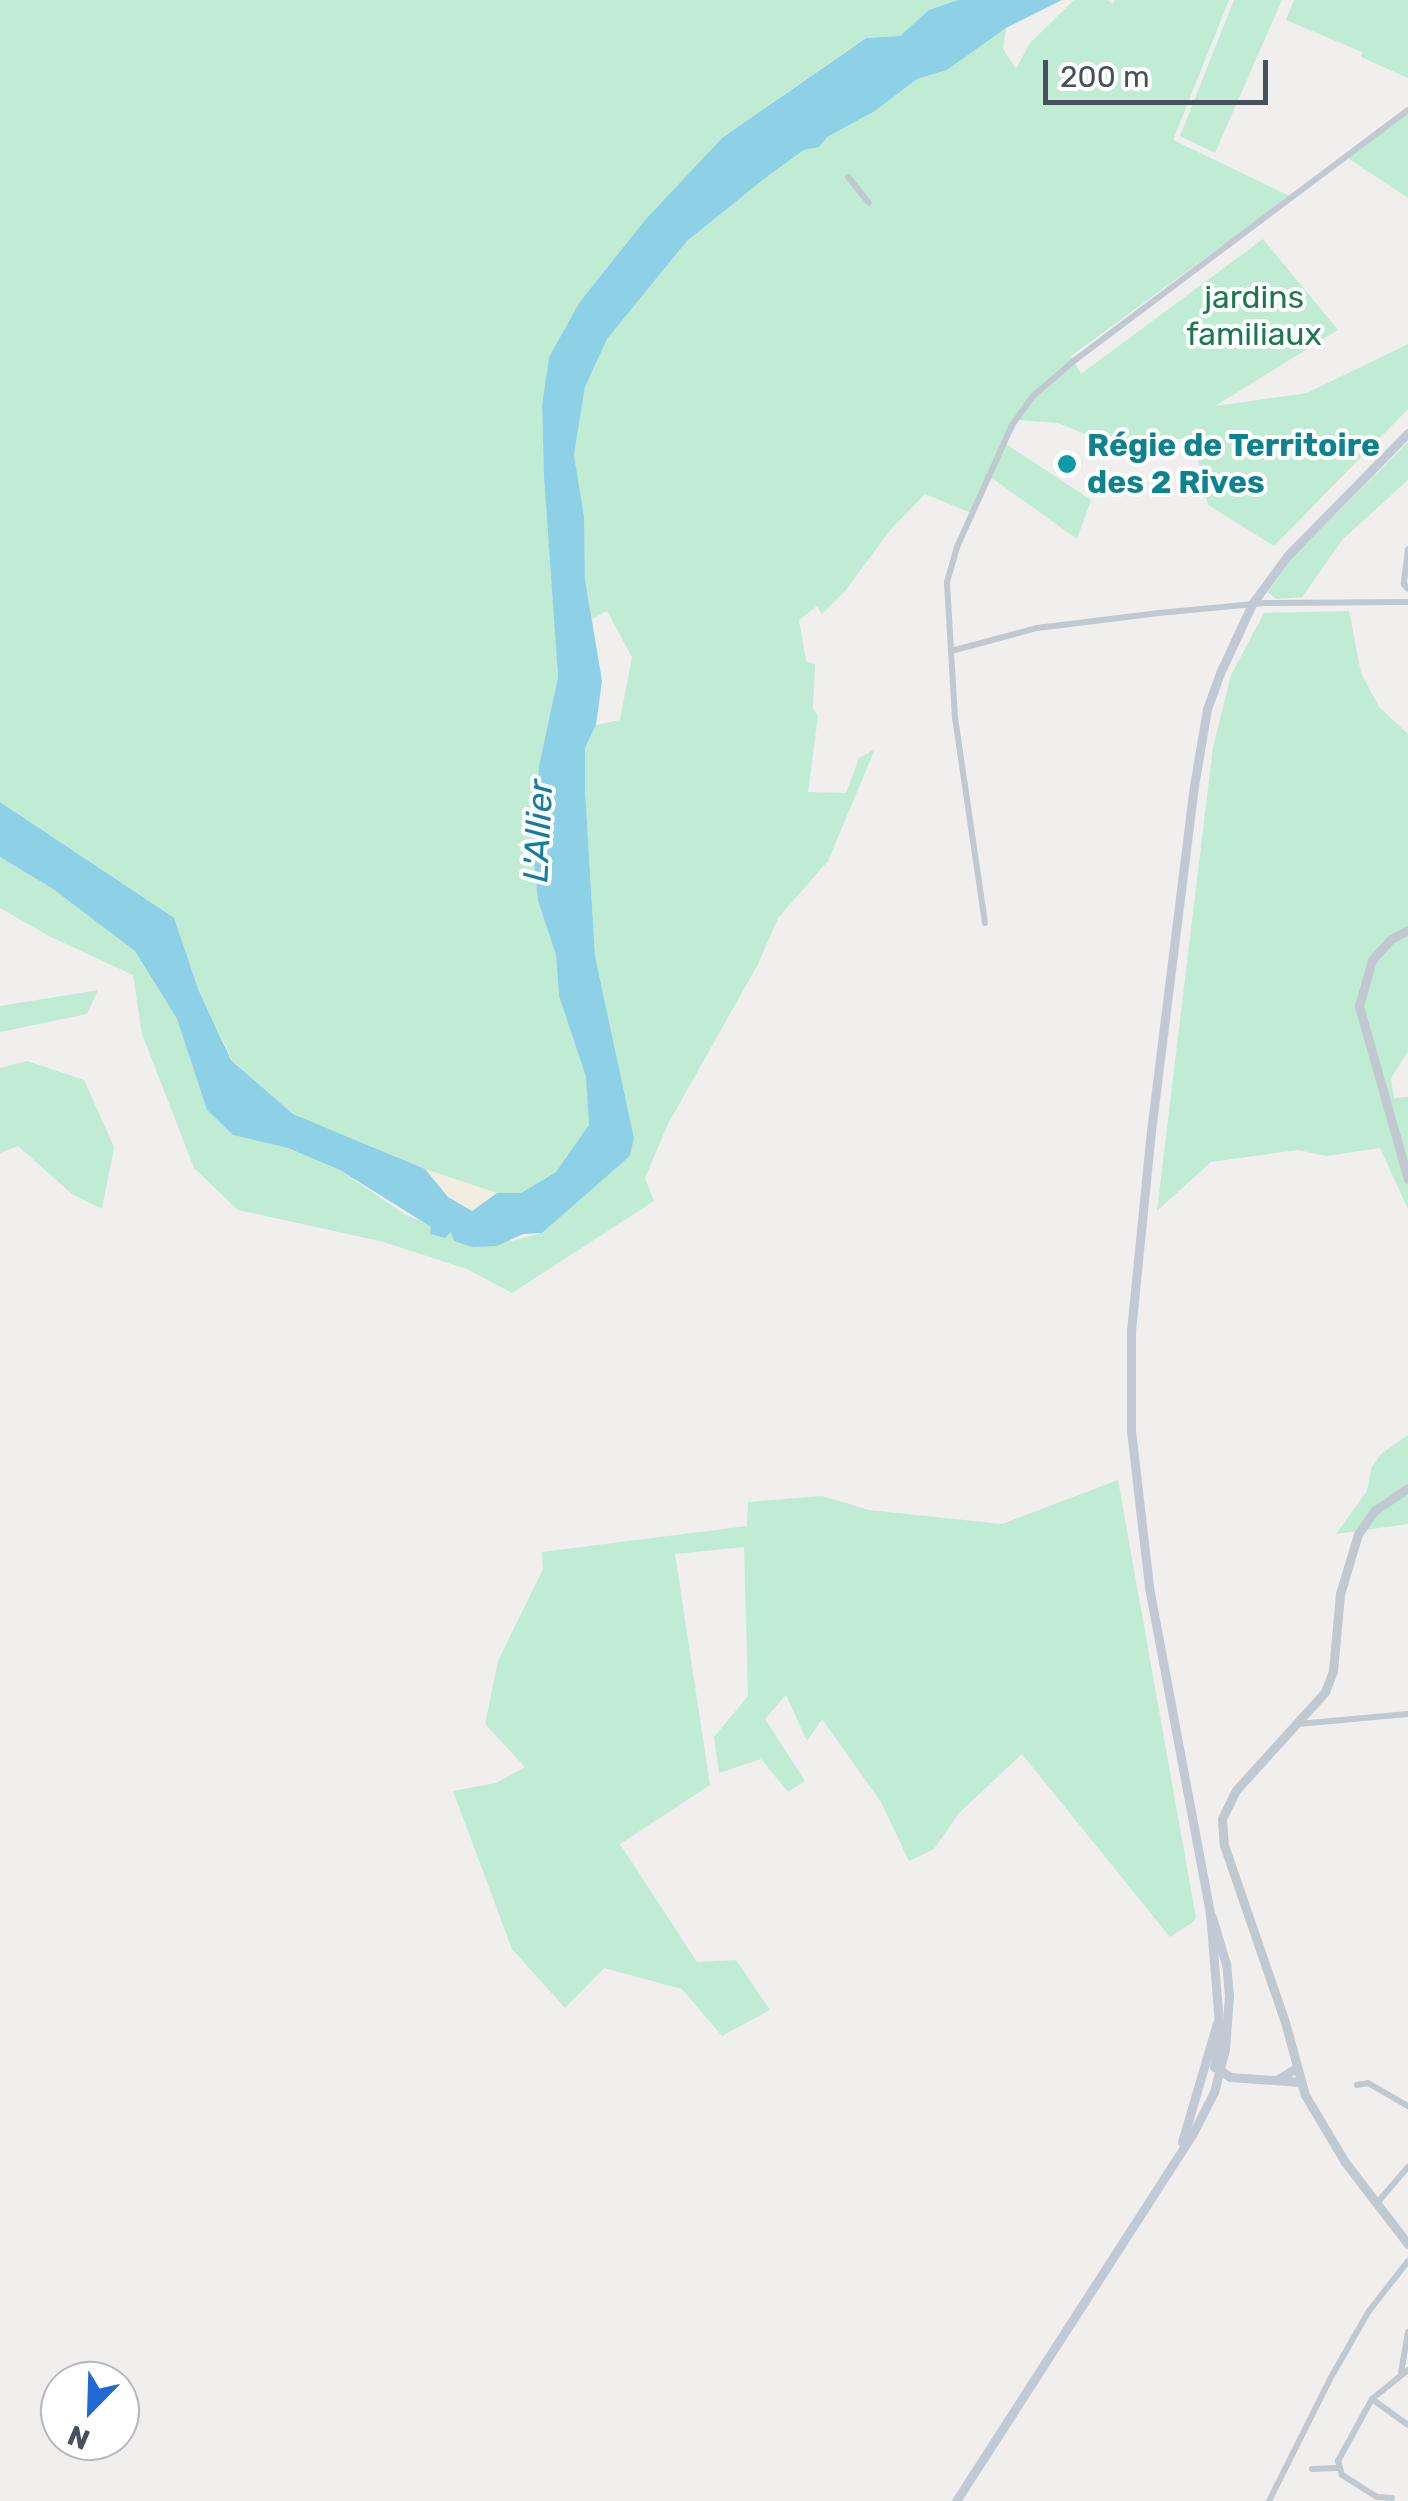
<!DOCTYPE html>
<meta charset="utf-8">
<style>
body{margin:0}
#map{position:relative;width:1408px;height:2501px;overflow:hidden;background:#f1eeee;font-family:Rubik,sans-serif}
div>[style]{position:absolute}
.green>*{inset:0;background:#bfecd2}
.sand>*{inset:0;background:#f1ede0}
.water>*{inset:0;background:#8ed1e7}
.minor>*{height:6px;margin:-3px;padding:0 3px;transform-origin:3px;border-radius:3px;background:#c0c8d0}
.tertiary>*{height:9px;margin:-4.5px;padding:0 4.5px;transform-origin:4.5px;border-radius:4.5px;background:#c0c8d0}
.secondary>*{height:9px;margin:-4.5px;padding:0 4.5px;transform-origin:4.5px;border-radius:4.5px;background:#c0c9d4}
.dots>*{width:28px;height:28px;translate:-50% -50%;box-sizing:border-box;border:5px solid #fff;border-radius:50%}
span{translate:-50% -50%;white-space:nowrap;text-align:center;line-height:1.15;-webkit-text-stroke:8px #fff;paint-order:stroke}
.park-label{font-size:32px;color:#1c784e}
.culture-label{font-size:32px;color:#0d838f;font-weight:700}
.left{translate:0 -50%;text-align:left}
.water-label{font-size:35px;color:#147da1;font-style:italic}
.north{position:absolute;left:40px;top:2361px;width:100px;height:100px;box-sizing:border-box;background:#fff;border:2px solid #b5b9bd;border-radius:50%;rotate:203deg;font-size:28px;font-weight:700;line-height:40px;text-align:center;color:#47515b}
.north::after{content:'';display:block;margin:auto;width:35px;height:45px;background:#2369d6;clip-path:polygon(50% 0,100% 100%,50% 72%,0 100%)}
.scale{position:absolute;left:1043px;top:60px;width:225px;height:45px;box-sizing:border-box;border:5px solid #47515b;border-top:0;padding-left:12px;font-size:30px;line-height:35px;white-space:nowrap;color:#47515b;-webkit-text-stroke:8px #fff;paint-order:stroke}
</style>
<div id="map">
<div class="green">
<i style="clip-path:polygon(0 0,958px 0,930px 10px,900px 36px,865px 38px,722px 138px,645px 220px,579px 303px,549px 357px,542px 405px,544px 477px,558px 677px,539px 766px,532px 843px,538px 901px,556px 955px,559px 996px,586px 1077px,590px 1125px,556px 1172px,521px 1193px,497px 1193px,425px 1169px,293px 1114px,232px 1060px,198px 989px,173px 918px,0 802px)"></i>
<i style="clip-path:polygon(1074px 0,1107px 0,1113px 4px,1115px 0,1229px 0,1173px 140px,1290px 196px,1071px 356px,1081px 374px,1263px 239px,1338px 330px,1215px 406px,1307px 393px,1408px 344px,1408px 409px,1274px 546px,1208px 505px,1193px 437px,1116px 447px,1058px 423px,1019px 420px,1006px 444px,1091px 500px,1077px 539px,992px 478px,971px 513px,925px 494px,891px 529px,845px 591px,822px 614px,817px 606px,799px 620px,806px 661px,815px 664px,813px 708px,818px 716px,808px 792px,846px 793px,859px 758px,875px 749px,828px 861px,778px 918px,758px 964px,668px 1124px,645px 1178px,654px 1201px,512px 1293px,467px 1269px,380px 1241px,238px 1210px,194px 1168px,142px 1034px,133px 975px,51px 937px,0 908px,0 857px,53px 889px,135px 951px,177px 1019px,207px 1110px,233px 1135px,288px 1148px,340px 1170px,404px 1214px,455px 1235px,512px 1241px,542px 1233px,630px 1156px,634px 1138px,595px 956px,585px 789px,585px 748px,596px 725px,620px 720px,632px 657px,607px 611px,592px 619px,585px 579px,584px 516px,574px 455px,585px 387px,607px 339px,687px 241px,764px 179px,804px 150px,819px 147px,827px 137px,875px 111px,917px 79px,947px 70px,1006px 28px,1003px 49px,1016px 69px,1030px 43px)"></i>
<i style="clip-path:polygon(1234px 0,1282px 0,1215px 153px,1180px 136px)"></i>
<i style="clip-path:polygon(1294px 0,1408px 0,1408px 78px,1361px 57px,1362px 52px,1286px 20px)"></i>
<i style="clip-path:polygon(1408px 110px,1408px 198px,1346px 157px)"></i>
<i style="clip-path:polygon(1408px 442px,1408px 480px,1343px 539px,1302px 597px,1276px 599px,1268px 592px,1293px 557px)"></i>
<i style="clip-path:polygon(1349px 611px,1361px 673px,1379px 707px,1408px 734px,1408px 1051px,1391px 1078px,1394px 1098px,1408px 1097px,1408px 1209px,1380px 1148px,1326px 1156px,1298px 1150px,1211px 1162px,1157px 1211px,1213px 747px,1231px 675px,1264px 613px)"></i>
<i style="clip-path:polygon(98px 990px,87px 1014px,0 1032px,0 1006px)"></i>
<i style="clip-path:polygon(27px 1061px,84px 1080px,114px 1147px,102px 1209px,72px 1194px,18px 1146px,0 1153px,0 1068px)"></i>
<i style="clip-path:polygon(1408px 1435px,1408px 1524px,1336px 1534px,1367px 1491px,1371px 1469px,1381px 1454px)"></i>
<i style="clip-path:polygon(1118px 1480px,1196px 1918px,1193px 1922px,1170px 1937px,1022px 1754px,959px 1813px,934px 1849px,909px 1861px,881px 1802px,822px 1719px,807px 1741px,786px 1695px,765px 1719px,805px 1781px,788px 1792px,761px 1759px,719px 1773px,714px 1737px,748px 1696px,744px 1547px,675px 1554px,710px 1785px,620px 1844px,697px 1962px,736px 1960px,770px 2010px,722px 2036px,682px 1989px,604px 1968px,565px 2008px,512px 1949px,453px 1791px,496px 1783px,525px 1767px,485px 1724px,498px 1661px,543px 1569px,542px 1552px,747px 1526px,748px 1502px,822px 1496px,869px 1510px,1002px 1524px)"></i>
</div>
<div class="sand">
<i style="clip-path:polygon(425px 1169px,497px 1193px,472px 1211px,448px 1197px)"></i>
</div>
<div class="water">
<i style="clip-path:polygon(958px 0,1062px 0,1006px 28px,947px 70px,917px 79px,875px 111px,827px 137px,819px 147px,804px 150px,764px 179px,687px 241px,607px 339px,585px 387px,574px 455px,584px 516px,585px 579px,602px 681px,596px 725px,585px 748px,585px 789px,595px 956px,634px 1138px,630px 1156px,542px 1233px,523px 1234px,497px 1246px,472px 1247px,454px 1241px,451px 1232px,445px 1238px,430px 1234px,431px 1227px,340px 1170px,288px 1148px,233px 1135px,207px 1110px,177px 1019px,135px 951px,53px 889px,0 857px,0 802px,174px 918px,198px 989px,231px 1060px,293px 1114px,425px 1169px,448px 1197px,472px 1211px,497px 1193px,521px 1193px,556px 1172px,589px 1125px,586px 1077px,559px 996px,556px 955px,538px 901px,532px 843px,539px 766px,558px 677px,544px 477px,542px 405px,549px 357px,579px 303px,645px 220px,722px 138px,866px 38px,900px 36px,929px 10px)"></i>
</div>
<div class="minor">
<i style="left:848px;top:177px;width:33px;rotate:51deg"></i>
<i style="left:1408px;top:549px;width:35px;rotate:97deg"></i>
<i style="left:1404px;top:584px;width:6px;rotate:51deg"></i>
<i style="left:951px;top:651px;width:89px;rotate:-15deg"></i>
<i style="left:1037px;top:628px;width:123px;rotate:-7deg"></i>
<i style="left:1159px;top:613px;width:106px;rotate:-5.4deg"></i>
<i style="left:1265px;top:603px;width:143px;rotate:-0.4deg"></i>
<i style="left:985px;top:923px;width:207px;rotate:-98.3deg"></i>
<i style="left:955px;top:718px;width:136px;rotate:-93.4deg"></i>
<i style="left:947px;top:582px;width:36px;rotate:-74deg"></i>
<i style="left:957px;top:547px;width:134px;rotate:-65.7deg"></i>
<i style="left:1012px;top:425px;width:34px;rotate:-54deg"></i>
<i style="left:1032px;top:397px;width:57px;rotate:-40.7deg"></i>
<i style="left:1075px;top:360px;width:416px;rotate:-36.9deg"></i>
<i style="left:1298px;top:1724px;width:110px;rotate:-5.2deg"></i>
<i style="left:1357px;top:2085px;width:11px;rotate:-10deg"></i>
<i style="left:1368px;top:2083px;width:46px;rotate:29.9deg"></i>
<i style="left:1377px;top:2203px;width:48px;rotate:-49.3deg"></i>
<i style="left:1401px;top:2373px;width:42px;rotate:-80.3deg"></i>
<i style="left:1372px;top:2399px;width:44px;rotate:35.8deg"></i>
<i style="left:1312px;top:2469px;width:26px;rotate:-2deg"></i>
<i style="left:1392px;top:2498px;width:15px;rotate:-176deg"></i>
<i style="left:1377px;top:2497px;width:41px;rotate:-147.8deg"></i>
<i style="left:1342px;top:2475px;width:15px;rotate:-106deg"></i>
<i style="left:1338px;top:2461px;width:71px;rotate:-61.3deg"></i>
<i style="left:1372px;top:2399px;width:46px;rotate:-38.9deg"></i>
<i style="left:1269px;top:2501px;width:136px;rotate:-63.4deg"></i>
<i style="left:1330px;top:2379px;width:78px;rotate:-60.2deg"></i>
<i style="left:1369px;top:2311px;width:63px;rotate:-52deg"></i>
</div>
<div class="tertiary">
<i style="left:1408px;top:930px;width:19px;rotate:152deg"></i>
<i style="left:1391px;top:939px;width:28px;rotate:132deg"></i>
<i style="left:1372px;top:960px;width:48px;rotate:105.8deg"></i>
<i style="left:1359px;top:1006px;width:180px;rotate:74.2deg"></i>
<i style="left:1408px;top:1488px;width:40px;rotate:146deg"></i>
<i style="left:1375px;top:1510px;width:29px;rotate:125deg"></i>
<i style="left:1358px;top:1534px;width:63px;rotate:106.7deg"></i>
<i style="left:1340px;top:1594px;width:77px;rotate:95.2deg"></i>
<i style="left:1333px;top:1671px;width:22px;rotate:111deg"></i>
<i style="left:1325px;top:1692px;width:132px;rotate:132.2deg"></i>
<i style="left:1236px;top:1790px;width:32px;rotate:116deg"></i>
<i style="left:1222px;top:1819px;width:26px;rotate:86deg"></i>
<i style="left:1224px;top:1845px;width:187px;rotate:71deg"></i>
<i style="left:1285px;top:2022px;width:76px;rotate:74.7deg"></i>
<i style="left:1305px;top:2095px;width:78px;rotate:59.2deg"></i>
<i style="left:1345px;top:2162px;width:103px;rotate:52.5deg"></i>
</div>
<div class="secondary">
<i style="left:1214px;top:2067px;width:33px;rotate:-79deg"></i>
<i style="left:1220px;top:2035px;width:122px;rotate:-94.7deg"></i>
<i style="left:1210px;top:1913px;width:333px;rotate:-100.6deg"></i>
<i style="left:1149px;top:1586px;width:156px;rotate:-96.6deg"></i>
<i style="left:1131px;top:1431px;width:100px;rotate:-90deg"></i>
<i style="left:1131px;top:1331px;width:201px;rotate:-84.3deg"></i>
<i style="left:1151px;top:1131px;width:348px;rotate:-82.9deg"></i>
<i style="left:1194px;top:786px;width:78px;rotate:-80.4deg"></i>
<i style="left:1207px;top:709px;width:38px;rotate:-70deg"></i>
<i style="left:1220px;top:673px;width:76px;rotate:-65.1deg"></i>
<i style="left:1252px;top:604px;width:61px;rotate:-53.7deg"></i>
<i style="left:1288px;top:555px;width:171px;rotate:-45.5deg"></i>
<i style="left:1217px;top:2068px;width:16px;rotate:35deg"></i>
<i style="left:1230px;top:2077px;width:71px;rotate:4deg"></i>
<i style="left:1278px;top:2079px;width:21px;rotate:-31deg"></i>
<i style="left:1182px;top:2142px;width:124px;rotate:-73.6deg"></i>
<i style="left:956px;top:2501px;width:435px;rotate:-57.2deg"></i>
<i style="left:1192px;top:2135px;width:48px;rotate:-62.9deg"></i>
<i style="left:1214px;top:2092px;width:44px;rotate:-75.7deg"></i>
<i style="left:1225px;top:2049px;width:53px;rotate:-85.7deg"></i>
<i style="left:1229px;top:1996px;width:32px;rotate:-95deg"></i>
<i style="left:1226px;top:1964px;width:49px;rotate:-106.6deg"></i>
</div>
<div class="dots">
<i style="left:1067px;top:464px;background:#0f9aa8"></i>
</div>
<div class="park-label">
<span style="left:1254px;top:316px">jardins<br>familiaux</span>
</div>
<div class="culture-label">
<span class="left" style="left:1087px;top:464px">Régie de Territoire<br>des 2 Rives</span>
</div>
<div class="water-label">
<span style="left:538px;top:831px;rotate:-87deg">L'Allier</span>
</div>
<div class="north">N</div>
<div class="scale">200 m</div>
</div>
